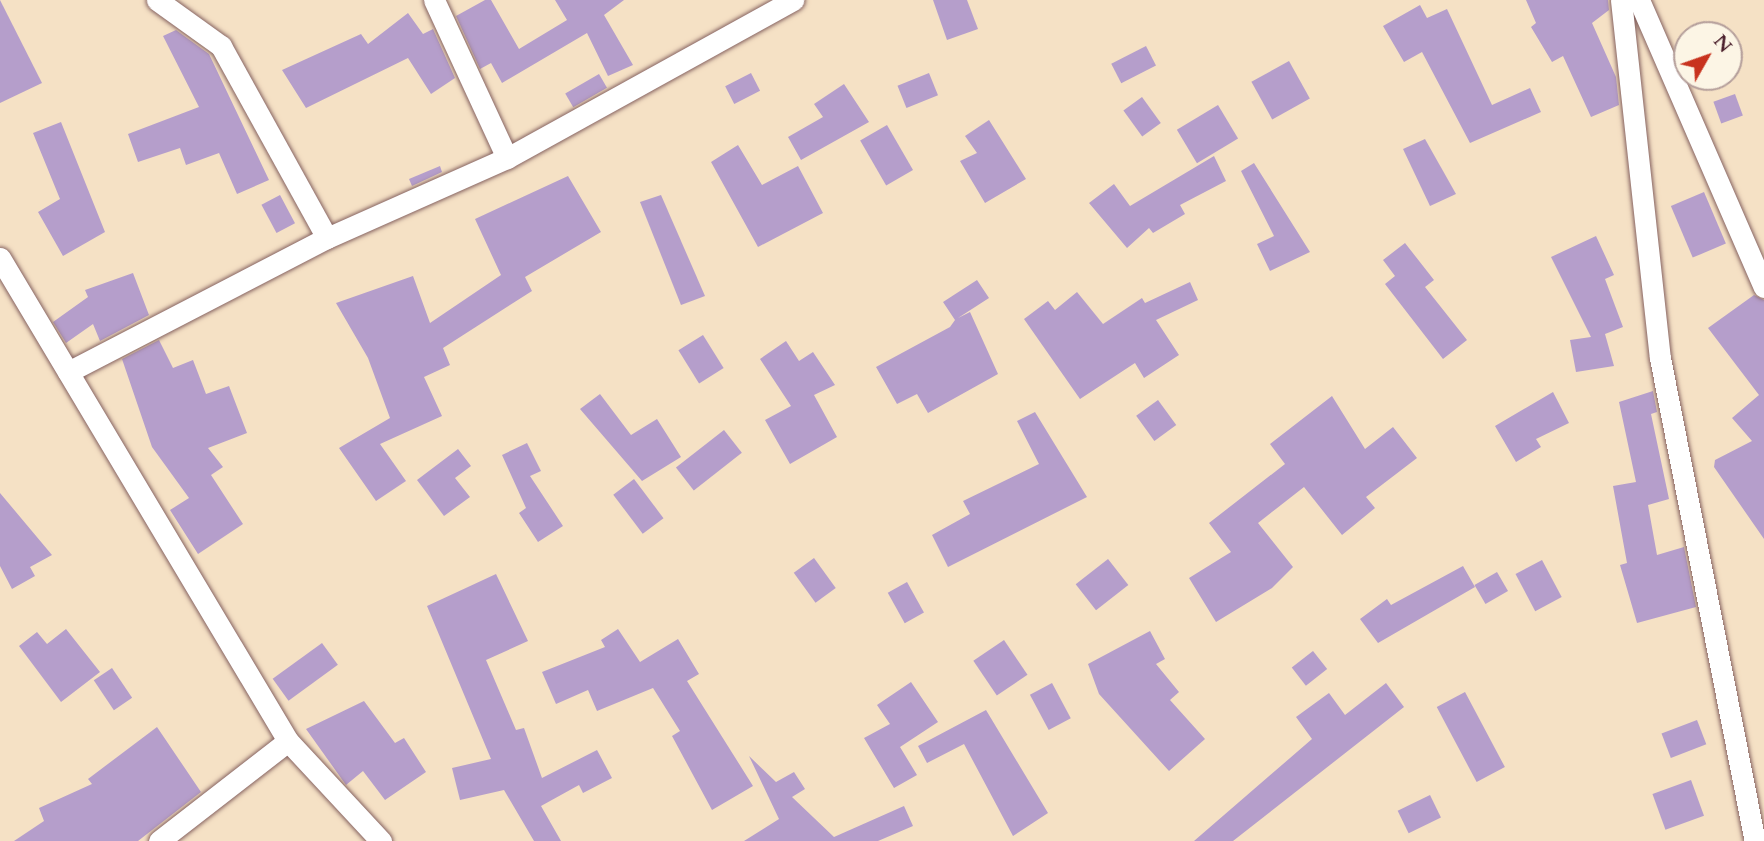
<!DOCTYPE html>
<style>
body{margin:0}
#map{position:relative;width:1764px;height:841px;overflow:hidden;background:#f5e1c5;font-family:Cardo,serif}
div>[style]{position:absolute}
.building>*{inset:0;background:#b59ecb;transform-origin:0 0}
.roads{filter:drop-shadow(0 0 2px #866361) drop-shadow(0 0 2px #866361)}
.street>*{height:21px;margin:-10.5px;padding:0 10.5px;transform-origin:10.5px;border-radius:10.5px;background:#fff}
span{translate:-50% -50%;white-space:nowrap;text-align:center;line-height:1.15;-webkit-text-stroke:6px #fcf5e5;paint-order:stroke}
.north{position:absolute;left:1673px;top:21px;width:70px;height:70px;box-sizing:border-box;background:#fcf5e5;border:2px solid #b59f9b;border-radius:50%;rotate:50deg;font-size:19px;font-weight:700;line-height:28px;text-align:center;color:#4a1f2b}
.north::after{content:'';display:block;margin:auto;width:24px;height:32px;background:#c8321e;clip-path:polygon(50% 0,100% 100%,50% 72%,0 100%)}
</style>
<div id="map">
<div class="building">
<i style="clip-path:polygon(0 0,42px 83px,0 103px)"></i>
<i style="clip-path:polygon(485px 0,491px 0,519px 49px,567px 20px,555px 0,624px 0,604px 15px,633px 65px,608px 76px,587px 33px,502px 83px,491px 63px,480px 69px,456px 16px)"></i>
<i style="clip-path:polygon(933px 0,967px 0,978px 29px,947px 40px)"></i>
<i style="clip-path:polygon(1526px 0,1608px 0,1609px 10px,1592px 23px,1616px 77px,1619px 105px,1591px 117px,1563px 56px,1552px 62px,1531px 27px,1536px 23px)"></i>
<i style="clip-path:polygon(1420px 5px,1427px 18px,1447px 9px,1492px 105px,1530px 88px,1541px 112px,1470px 143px,1422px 52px,1404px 62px,1383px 26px)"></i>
<i style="clip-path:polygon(408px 13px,423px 34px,433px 29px,455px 78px,431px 94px,408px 58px,306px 108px,282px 70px,361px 34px,368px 44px)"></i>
<i style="clip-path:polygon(176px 30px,209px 54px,269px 180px,237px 194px,219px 153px,186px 165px,180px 148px,138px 162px,128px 134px,199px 107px,163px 36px)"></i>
<i style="left:1146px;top:46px;width:22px;height:39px;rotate:63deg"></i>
<i style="left:1289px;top:61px;width:43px;height:43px;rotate:61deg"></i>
<i style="left:751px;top:73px;width:20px;height:29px;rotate:63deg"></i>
<i style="left:929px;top:73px;width:24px;height:34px;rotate:68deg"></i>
<i style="left:599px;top:74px;width:16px;height:39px;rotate:60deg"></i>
<i style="clip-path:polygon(844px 84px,869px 122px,801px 160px,788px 137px,823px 117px,814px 104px)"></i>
<i style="left:1735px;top:94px;width:23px;height:23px;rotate:70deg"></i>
<i style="left:1142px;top:97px;width:32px;height:23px;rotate:54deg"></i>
<i style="left:1218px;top:105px;width:39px;height:48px;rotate:59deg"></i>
<i style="clip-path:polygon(989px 120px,1026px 179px,985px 203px,960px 161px,977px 153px,965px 136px)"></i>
<i style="clip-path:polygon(61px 122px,105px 232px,63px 256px,38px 212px,60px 199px,33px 133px)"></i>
<i style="left:887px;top:125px;width:52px;height:31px;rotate:60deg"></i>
<i style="clip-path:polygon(1425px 139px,1456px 194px,1430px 206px,1403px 149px)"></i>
<i style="clip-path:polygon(738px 145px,762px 185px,798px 166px,823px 213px,758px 247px,711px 162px)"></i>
<i style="clip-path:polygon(1214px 156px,1226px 181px,1180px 205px,1185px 214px,1153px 233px,1149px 228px,1127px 248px,1089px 203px,1114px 184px,1130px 206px)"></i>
<i style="clip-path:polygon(1254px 163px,1310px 252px,1270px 271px,1257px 244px,1274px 236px,1241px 171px)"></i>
<i style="clip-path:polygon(440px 166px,442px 172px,412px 186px,409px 179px)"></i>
<i style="clip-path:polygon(568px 176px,601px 232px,525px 277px,532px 291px,443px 348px,450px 365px,424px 377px,442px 416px,380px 444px,406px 481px,376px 501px,339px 448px,390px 418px,368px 358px,336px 303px,413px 276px,430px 323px,501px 275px,475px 219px)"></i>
<i style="left:1704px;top:192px;width:56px;height:36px;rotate:67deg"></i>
<i style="left:280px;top:195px;width:32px;height:21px;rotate:62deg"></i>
<i style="clip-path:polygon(661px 195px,705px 296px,681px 305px,640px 202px)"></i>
<i style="clip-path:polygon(1596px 236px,1614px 275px,1605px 279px,1623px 327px,1605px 334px,1614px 366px,1576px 372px,1570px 340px,1591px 337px,1551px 257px)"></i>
<i style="clip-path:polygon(1405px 243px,1434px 280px,1425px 287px,1467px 340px,1443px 359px,1385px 284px,1395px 276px,1383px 260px)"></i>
<i style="clip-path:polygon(133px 273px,149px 315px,100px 341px,93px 324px,66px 343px,53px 322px,88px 297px,85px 290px)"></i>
<i style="clip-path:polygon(977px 280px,989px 298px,958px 318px,970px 312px,998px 374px,928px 413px,917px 394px,897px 404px,876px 367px,950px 327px,955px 320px,943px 302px)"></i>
<i style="clip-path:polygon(1190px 282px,1198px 300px,1156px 320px,1179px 355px,1144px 378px,1135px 363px,1080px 399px,1024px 319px,1048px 301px,1055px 310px,1077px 292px,1103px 324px,1142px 298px,1145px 303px)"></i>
<i style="clip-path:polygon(1754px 295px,1764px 300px,1764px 539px,1714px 467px,1715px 460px,1752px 441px,1732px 418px,1759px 395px,1708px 328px)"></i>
<i style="left:703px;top:335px;width:39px;height:29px;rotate:58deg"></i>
<i style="clip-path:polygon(159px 340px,173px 368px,193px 360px,206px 394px,229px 386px,247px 433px,208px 448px,223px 467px,211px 475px,243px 524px,198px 554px,170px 510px,189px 498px,152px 447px,122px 359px)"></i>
<i style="clip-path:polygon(786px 341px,799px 361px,813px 352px,835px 385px,814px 395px,837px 437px,790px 464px,765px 420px,791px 406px,760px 359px)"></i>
<i style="clip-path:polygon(1653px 391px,1657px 412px,1651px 414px,1669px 499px,1648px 505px,1657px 555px,1684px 547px,1696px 607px,1637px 623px,1620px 565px,1627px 563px,1613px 486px,1636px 482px,1619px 402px)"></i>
<i style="clip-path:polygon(1553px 392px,1569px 423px,1536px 439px,1541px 447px,1516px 462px,1495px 426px)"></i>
<i style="clip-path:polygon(600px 394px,631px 435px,657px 419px,681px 457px,642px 481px,580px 409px)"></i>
<i style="clip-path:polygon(1332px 396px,1365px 449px,1393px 427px,1417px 458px,1366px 497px,1375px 508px,1342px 535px,1304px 487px,1258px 523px,1293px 567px,1272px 588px,1216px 622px,1189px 578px,1231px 552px,1209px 523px,1285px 464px,1270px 444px)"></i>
<i style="left:1158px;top:400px;width:31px;height:27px;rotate:54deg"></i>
<i style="clip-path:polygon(1035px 412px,1087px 497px,948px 567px,932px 535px,970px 514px,963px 501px,1039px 464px,1017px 421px)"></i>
<i style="left:724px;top:430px;width:29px;height:61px;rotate:52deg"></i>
<i style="clip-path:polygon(527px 443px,541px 471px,530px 476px,563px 526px,538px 542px,519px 513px,526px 508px,502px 455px)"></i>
<i style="clip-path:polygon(458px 449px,471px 466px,455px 478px,470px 497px,444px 516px,417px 480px)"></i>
<i style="left:634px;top:479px;width:49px;height:26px;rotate:53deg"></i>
<i style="clip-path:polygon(0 493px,52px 555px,30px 567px,35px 576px,12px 589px,0 566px)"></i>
<i style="left:814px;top:558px;width:37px;height:25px;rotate:54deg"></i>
<i style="left:1108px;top:559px;width:33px;height:41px;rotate:52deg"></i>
<i style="left:1542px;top:560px;width:42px;height:30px;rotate:62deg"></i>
<i style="clip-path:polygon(1463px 566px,1475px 587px,1378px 643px,1360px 619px,1387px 599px,1391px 605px)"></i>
<i style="left:1497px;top:572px;width:22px;height:26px;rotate:60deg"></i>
<i style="clip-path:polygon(496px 574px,528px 641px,486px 660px,516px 730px,524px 728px,542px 778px,597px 750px,612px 778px,583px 793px,579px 785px,541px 806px,561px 841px,534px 841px,504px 790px,460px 800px,452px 768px,491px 759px,427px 606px)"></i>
<i style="left:907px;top:582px;width:35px;height:22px;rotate:61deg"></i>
<i style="clip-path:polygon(66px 629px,100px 672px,61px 702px,19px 646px,37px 632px,47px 644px)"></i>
<i style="clip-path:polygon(618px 629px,640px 662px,678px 639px,699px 674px,687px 681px,753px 786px,712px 810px,672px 736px,680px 731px,653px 688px,597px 711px,588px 690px,556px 704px,542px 672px,605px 647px,601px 640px)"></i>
<i style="clip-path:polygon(1150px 631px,1165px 659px,1156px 664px,1179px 692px,1170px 700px,1205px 739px,1169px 771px,1099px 694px,1088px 664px)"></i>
<i style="left:1004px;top:640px;width:42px;height:37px;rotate:56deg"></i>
<i style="left:322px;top:643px;width:27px;height:61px;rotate:54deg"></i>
<i style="left:1313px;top:651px;width:23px;height:27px;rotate:52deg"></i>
<i style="left:112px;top:668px;width:36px;height:22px;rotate:56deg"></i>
<i style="clip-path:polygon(911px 682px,938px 722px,900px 747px,917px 775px,894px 788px,864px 738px,890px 724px,877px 705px)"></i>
<i style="left:1052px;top:683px;width:40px;height:25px;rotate:62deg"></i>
<i style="clip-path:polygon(1386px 683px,1404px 707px,1233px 841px,1194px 841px,1312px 739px,1296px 717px,1329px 693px,1345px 715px)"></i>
<i style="left:1465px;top:692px;width:85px;height:32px;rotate:62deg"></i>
<i style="clip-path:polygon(364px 701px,395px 743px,404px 738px,426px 772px,385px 800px,363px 771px,346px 785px,306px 729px)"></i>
<i style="clip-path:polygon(986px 710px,1048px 813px,1013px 836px,964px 744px,927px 763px,918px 746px)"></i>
<i style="left:1697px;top:720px;width:26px;height:38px;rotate:69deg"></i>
<i style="clip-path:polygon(157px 727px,201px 792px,138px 841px,14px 841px,44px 821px,39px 808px,92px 784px,88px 779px)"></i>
<i style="clip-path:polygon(749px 756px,776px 782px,794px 772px,805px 789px,792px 797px,834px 837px,904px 806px,913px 826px,878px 841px,744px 841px,779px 819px)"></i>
<i style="left:1691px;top:780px;width:38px;height:41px;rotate:70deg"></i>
<i style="left:1430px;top:795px;width:25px;height:36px;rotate:64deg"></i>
</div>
<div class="roads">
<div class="street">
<i style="left:157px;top:0;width:79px;rotate:35.7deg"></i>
<i style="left:221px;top:46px;width:219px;rotate:61.1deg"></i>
<i style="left:434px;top:0;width:174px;rotate:65.2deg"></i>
<i style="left:1621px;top:0;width:360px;rotate:83.8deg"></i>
<i style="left:1660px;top:358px;width:492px;rotate:78.9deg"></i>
<i style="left:1639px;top:0;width:313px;rotate:66.5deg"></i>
<i style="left:0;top:258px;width:562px;rotate:59.19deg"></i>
<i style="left:288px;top:741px;width:137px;rotate:47.1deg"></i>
<i style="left:68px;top:372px;width:292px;rotate:-27.4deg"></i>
<i style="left:327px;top:238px;width:197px;rotate:-24deg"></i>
<i style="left:507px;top:158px;width:327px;rotate:-28.9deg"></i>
<i style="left:159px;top:841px;width:163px;rotate:-37.8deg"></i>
</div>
</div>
<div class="north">N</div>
</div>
